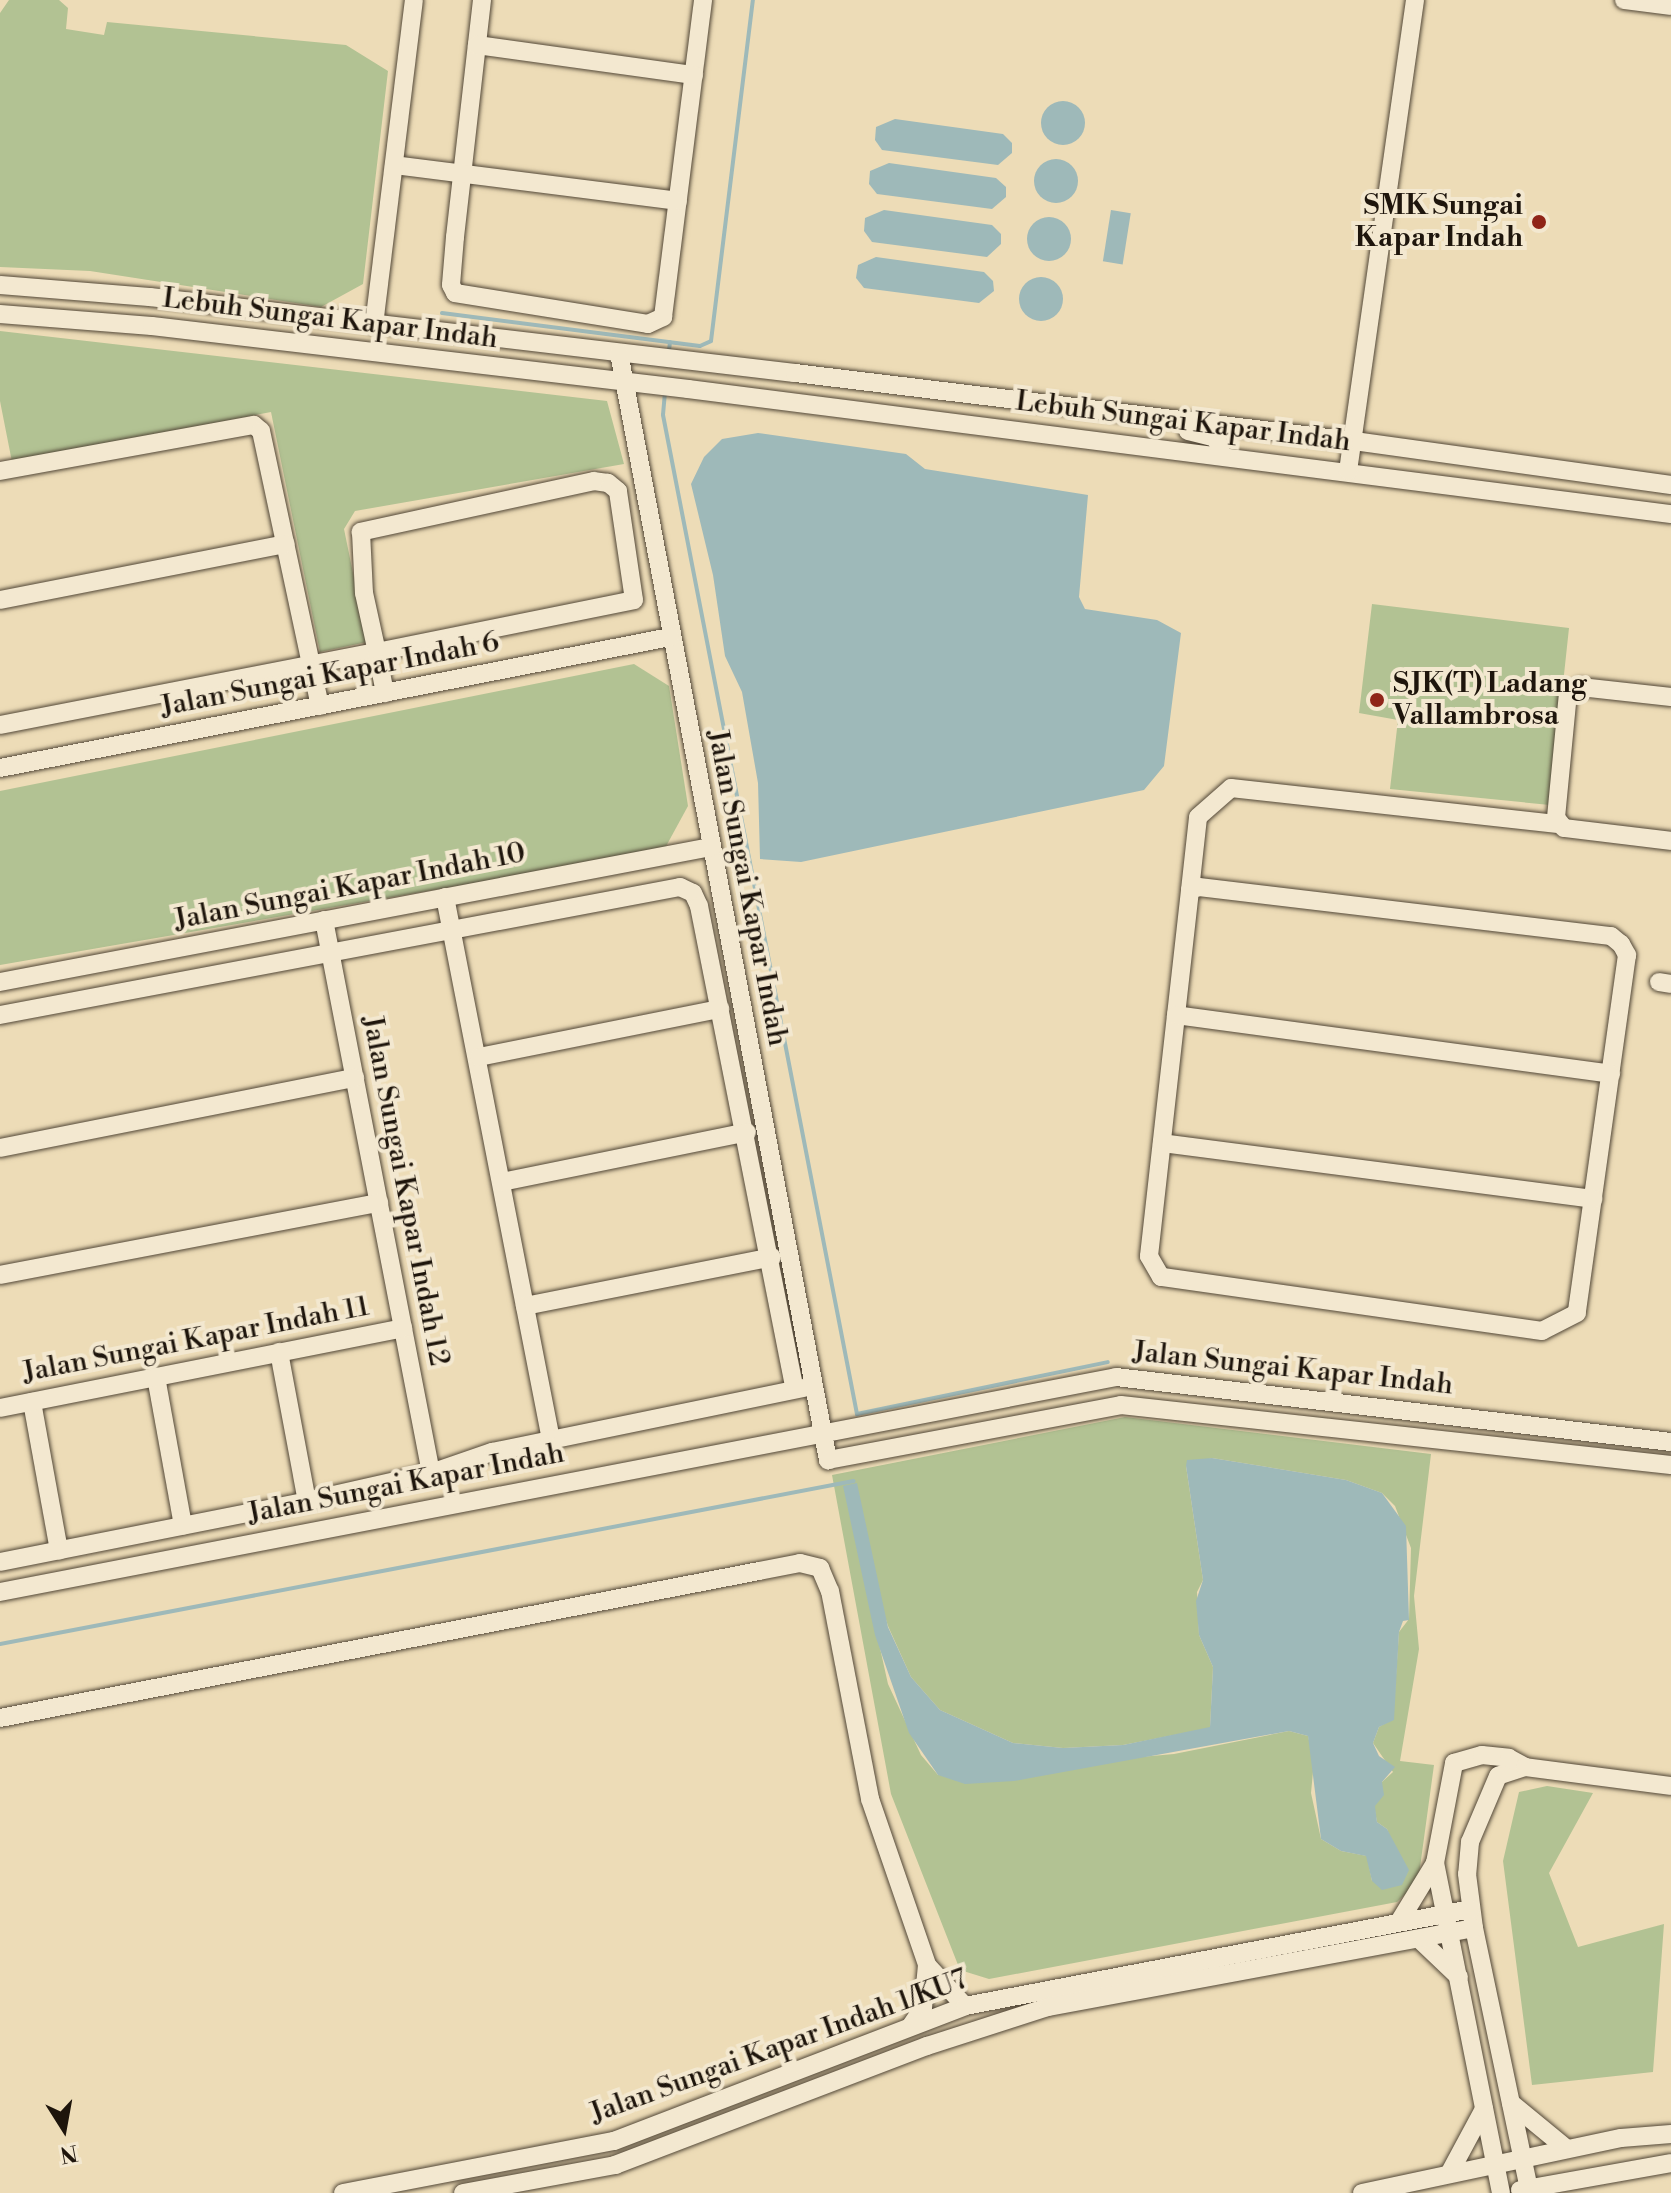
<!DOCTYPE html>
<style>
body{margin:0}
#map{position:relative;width:1671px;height:2193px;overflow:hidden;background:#eddcb7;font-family:"Libre Bodoni",serif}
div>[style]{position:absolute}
.green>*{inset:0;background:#b2c293}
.water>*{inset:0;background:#9eb9b9;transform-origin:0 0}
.round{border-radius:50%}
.stream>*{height:4px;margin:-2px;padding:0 2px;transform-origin:2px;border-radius:2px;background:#9eb9b9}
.roads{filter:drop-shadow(0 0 2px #524737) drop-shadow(0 0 2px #524737)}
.street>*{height:18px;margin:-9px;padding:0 9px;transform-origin:9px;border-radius:9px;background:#f3e8d0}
.dots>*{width:22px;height:22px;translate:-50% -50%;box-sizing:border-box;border:4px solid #f3e8d0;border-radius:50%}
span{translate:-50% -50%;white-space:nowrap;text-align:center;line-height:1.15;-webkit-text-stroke:8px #f3e8d0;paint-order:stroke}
.poi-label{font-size:28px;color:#1e150c;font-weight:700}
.right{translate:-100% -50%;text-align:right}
.left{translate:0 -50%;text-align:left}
.street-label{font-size:28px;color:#1e150c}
.north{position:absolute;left:24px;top:2089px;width:80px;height:80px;-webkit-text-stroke:6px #f3e8d0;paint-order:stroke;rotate:169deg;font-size:22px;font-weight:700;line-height:32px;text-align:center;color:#1e150c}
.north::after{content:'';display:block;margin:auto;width:28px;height:36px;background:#1e150c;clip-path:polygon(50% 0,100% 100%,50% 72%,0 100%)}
</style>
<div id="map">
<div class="green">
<i style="clip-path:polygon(9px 0,59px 0,68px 8px,66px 29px,104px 35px,107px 22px,346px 45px,388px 71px,363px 284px,321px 307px,90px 271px,0 267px,0 13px)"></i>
<i style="clip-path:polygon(0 331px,607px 401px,624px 464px,355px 511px,344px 529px,367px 642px,320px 652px,271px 412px,12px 462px,0 401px)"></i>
<i style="clip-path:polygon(1372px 604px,1569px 628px,1550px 805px,1390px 789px,1398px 720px,1359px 713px)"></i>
<i style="clip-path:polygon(634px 664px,669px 686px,688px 806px,664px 850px,0 965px,0 791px)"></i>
<i style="clip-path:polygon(evenodd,1125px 1417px,1431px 1454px,1414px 1596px,1419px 1649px,1400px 1761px,1434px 1765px,1418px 1882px,1397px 1902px,989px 1979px,960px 1970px,891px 1794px,832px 1475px,1125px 1417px,1212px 1458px,1346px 1480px,1382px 1493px,1395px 1506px,1411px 1548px,1409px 1619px,1399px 1632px,1393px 1719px,1379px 1727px,1373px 1743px,1393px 1772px,1382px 1782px,1374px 1806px,1377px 1822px,1387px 1829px,1394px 1848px,1372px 1881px,1367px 1856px,1341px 1851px,1321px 1839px,1311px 1793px,1314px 1761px,1308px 1736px,1289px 1731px,1174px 1754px,938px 1775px,921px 1755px,888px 1684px,844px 1486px,888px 1626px,911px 1677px,940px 1710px,1013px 1743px,1063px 1748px,1123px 1745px,1210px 1728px,1213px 1667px,1199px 1635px,1197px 1592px,1203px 1580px,1186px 1466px,1212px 1458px)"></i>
<i style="clip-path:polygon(1547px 1786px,1593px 1793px,1549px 1873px,1578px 1947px,1664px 1924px,1653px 2072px,1532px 2085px,1503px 1861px,1519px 1792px)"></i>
</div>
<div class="water">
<i class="round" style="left:1041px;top:101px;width:44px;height:44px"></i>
<i style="clip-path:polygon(895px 119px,1003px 134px,1012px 143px,1012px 153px,998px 165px,882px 150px,875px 140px,876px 127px)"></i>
<i class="round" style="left:1034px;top:159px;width:44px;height:44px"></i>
<i style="clip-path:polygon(889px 163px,996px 178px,1006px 187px,1006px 197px,992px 209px,877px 194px,869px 184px,870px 171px)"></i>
<i style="clip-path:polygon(884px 210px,992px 225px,1001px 234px,1001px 244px,987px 257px,872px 242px,864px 231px,865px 218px)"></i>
<i style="left:1111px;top:210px;width:20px;height:52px;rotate:9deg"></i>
<i class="round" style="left:1027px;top:217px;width:44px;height:44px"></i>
<i style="clip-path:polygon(876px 257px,984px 272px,993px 281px,994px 291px,979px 303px,864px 288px,856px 278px,858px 265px)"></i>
<i class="round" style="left:1019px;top:277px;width:44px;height:44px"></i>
<i style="clip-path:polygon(758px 433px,906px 454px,925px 469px,1088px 495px,1079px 597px,1085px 609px,1157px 620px,1181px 633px,1164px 766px,1144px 790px,801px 862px,760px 859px,758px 783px,742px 692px,725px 656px,713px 575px,691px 484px,704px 457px,722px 439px)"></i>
<i style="clip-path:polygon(1212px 1458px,1346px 1480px,1382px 1493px,1406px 1526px,1409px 1620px,1403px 1621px,1399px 1632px,1394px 1720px,1379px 1727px,1373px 1743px,1379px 1756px,1395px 1767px,1382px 1782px,1384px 1795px,1375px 1806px,1377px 1822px,1387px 1829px,1409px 1870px,1402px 1885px,1382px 1890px,1372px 1881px,1366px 1856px,1341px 1851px,1321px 1839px,1308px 1736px,1289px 1731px,1014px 1781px,965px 1784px,938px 1775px,909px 1733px,875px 1635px,843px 1486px,857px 1483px,888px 1627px,911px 1677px,940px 1710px,1013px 1743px,1063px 1748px,1123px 1745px,1210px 1727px,1213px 1667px,1199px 1635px,1196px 1601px,1203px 1580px,1186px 1466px,1187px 1460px)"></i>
</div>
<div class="stream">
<i style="left:442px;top:313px;width:260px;rotate:7.3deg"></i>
<i style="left:700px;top:346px;width:12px;rotate:-24deg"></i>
<i style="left:711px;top:341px;width:344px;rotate:-83deg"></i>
<i style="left:669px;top:351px;width:9px;rotate:-84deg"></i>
<i style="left:665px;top:392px;width:23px;rotate:95deg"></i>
<i style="left:663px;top:415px;width:1018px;rotate:79.01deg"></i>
<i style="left:857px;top:1414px;width:256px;rotate:-11.7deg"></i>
<i style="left:0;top:1644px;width:869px;rotate:-10.81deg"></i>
</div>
<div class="roads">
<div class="street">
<i style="left:482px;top:0;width:239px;rotate:96.5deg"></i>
<i style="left:455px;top:237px;width:48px;rotate:94.8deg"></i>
<i style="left:451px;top:285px;width:9px;rotate:63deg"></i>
<i style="left:455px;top:293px;width:195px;rotate:9.1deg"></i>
<i style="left:648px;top:324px;width:17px;rotate:-25deg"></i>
<i style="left:663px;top:317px;width:320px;rotate:-82.8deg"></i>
<i style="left:1624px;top:0;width:47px;rotate:7.3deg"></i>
<i style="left:477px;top:45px;width:219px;rotate:7.9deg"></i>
<i style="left:394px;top:165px;width:286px;rotate:7.2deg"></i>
<i style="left:0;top:285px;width:150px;rotate:4.6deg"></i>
<i style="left:150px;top:297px;width:649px;rotate:6.72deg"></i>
<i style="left:795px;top:373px;width:563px;rotate:6.94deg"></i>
<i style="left:1354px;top:441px;width:320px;rotate:7.9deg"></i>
<i style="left:0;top:314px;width:152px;rotate:4.5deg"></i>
<i style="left:152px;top:326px;width:540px;rotate:6.7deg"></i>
<i style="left:688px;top:389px;width:991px;rotate:7.25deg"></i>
<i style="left:374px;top:325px;width:327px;rotate:-83deg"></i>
<i style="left:619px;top:353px;width:1127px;rotate:79.31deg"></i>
<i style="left:828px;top:1460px;width:298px;rotate:-10.6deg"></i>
<i style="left:1121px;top:1405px;width:553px;rotate:6.23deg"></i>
<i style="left:1188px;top:431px;width:29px;rotate:14deg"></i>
<i style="left:1216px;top:438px;width:18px;rotate:71deg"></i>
<i style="left:0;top:471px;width:258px;rotate:-10.3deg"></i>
<i style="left:254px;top:425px;width:9px;rotate:41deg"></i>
<i style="left:261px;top:431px;width:281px;rotate:77.9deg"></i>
<i style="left:1348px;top:471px;width:476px;rotate:-81.9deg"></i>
<i style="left:0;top:600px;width:291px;rotate:-11.1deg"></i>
<i style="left:1671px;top:697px;width:91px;rotate:-173.7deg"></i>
<i style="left:1581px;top:687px;width:14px;rotate:155deg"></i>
<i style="left:1568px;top:693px;width:126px;rotate:95.5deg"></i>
<i style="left:1556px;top:818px;width:13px;rotate:51deg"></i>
<i style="left:1564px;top:828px;width:108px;rotate:6.9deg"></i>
<i style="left:0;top:725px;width:384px;rotate:-11deg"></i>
<i style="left:377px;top:652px;width:262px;rotate:-11.4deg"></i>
<i style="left:634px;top:600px;width:110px;rotate:-98.4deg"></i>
<i style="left:618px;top:491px;width:13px;rotate:-141deg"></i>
<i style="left:608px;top:483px;width:14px;rotate:-172deg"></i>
<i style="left:594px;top:481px;width:239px;rotate:167.7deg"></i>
<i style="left:361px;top:532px;width:61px;rotate:87.2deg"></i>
<i style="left:364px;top:593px;width:60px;rotate:77.6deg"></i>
<i style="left:377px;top:652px;width:42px;rotate:79deg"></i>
<i style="left:0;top:768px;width:683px;rotate:-11.06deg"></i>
<i style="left:1199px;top:887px;width:415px;rotate:6.8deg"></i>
<i style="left:1611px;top:936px;width:13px;rotate:39deg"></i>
<i style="left:1621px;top:944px;width:13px;rotate:61deg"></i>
<i style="left:1627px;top:955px;width:361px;rotate:98deg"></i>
<i style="left:1577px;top:1313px;width:39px;rotate:153deg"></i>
<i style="left:1542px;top:1331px;width:385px;rotate:-171.9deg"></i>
<i style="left:1161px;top:1277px;width:24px;rotate:-120deg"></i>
<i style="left:1149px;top:1256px;width:368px;rotate:-83.6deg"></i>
<i style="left:1190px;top:890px;width:9px;rotate:-18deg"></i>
<i style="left:1190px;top:890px;width:73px;rotate:-83.7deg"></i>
<i style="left:1198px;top:817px;width:44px;rotate:-41.3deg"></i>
<i style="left:1231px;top:788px;width:329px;rotate:6.3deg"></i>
<i style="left:445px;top:897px;width:553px;rotate:78.95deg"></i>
<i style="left:324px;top:920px;width:563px;rotate:79.05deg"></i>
<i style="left:0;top:982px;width:724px;rotate:-10.75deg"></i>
<i style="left:1659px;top:982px;width:12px;rotate:9deg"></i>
<i style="left:0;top:1015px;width:692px;rotate:-10.66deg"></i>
<i style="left:680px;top:887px;width:14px;rotate:25deg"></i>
<i style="left:693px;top:893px;width:14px;rotate:65deg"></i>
<i style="left:699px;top:906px;width:492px;rotate:78.8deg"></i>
<i style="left:1176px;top:1015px;width:439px;rotate:7.7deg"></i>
<i style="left:479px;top:1057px;width:246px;rotate:-11.3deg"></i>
<i style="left:1162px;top:1143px;width:435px;rotate:7.4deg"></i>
<i style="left:0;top:1148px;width:362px;rotate:-11.2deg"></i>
<i style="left:502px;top:1182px;width:250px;rotate:-11.5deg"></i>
<i style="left:0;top:1275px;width:386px;rotate:-10.8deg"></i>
<i style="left:525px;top:1306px;width:252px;rotate:-11.2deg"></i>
<i style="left:279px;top:1352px;width:152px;rotate:79.4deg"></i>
<i style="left:156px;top:1377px;width:151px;rotate:79.7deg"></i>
<i style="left:32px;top:1402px;width:151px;rotate:79.7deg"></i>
<i style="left:0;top:1408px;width:411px;rotate:-11.2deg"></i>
<i style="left:0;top:1562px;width:313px;rotate:-11.2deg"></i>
<i style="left:307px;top:1501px;width:127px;rotate:-12.7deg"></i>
<i style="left:431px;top:1473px;width:65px;rotate:-19deg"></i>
<i style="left:492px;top:1452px;width:318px;rotate:-11.6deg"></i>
<i style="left:0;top:1592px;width:1137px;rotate:-10.9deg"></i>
<i style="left:1116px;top:1377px;width:559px;rotate:6.68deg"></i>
<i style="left:0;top:1718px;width:773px;rotate:-10.96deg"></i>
<i style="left:759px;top:1571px;width:42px;rotate:-11deg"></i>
<i style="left:800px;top:1563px;width:21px;rotate:14deg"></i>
<i style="left:820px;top:1568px;width:25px;rotate:67deg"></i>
<i style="left:830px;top:1591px;width:212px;rotate:79.1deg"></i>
<i style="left:870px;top:1799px;width:176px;rotate:71deg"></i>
<i style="left:927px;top:1965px;width:56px;rotate:47.2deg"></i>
<i style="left:1525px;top:1767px;width:28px;rotate:162deg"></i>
<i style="left:1498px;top:1776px;width:72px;rotate:113deg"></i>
<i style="left:1470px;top:1842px;width:32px;rotate:95deg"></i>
<i style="left:1467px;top:1874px;width:54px;rotate:82.6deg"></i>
<i style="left:1474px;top:1928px;width:266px;rotate:78.1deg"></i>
<i style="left:1399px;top:1922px;width:69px;rotate:-58.6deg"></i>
<i style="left:1419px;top:1939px;width:55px;rotate:43.5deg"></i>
<i style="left:910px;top:2027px;width:23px;rotate:-56deg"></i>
<i style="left:923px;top:2008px;width:43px;rotate:-84.7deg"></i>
<i style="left:1511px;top:2103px;width:72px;rotate:39.4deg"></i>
<i style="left:1449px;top:2174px;width:74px;rotate:-61.7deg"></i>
<i style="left:1520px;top:2190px;width:153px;rotate:-10.1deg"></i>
<i style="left:343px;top:2193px;width:276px;rotate:-10.9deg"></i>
<i style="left:614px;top:2141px;width:376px;rotate:-21deg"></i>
<i style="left:965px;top:2006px;width:515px;rotate:-10.85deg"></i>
<i style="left:463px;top:2193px;width:155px;rotate:-10.4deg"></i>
<i style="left:615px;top:2165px;width:334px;rotate:-20.9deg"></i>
<i style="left:927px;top:2046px;width:127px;rotate:-17.9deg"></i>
<i style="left:1048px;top:2007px;width:433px;rotate:-10.5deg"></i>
<i style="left:1362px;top:2193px;width:265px;rotate:-12deg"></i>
<i style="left:1621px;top:2138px;width:50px;rotate:-4.6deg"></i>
<i style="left:1501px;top:2193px;width:337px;rotate:-101.3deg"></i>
<i style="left:1435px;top:1863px;width:102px;rotate:-79.2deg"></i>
<i style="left:1454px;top:1763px;width:29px;rotate:-16deg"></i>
<i style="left:1482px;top:1755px;width:27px;rotate:6deg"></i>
<i style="left:1509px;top:1758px;width:18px;rotate:29deg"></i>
<i style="left:1525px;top:1767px;width:147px;rotate:7.4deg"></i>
</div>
</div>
<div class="dots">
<i style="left:1539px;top:222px;background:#8f2418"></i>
<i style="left:1377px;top:700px;background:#8f2418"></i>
</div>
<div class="poi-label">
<span class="right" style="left:1523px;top:222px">SMK Sungai<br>Kapar Indah</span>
<span class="left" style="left:1393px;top:700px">SJK(T) Ladang<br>Vallambrosa</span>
</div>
<div class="street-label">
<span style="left:330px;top:319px;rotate:7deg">Lebuh Sungai Kapar Indah</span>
<span style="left:1183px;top:422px;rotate:7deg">Lebuh Sungai Kapar Indah</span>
<span style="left:330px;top:675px;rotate:-11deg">Jalan Sungai Kapar Indah 6</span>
<span style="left:350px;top:887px;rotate:-11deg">Jalan Sungai Kapar Indah 10</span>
<span style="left:747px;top:888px;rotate:79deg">Jalan Sungai Kapar Indah</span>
<span style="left:405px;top:1191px;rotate:79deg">Jalan Sungai Kapar Indah 12</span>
<span style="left:196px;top:1340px;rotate:-11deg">Jalan Sungai Kapar Indah 11</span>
<span style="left:1293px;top:1369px;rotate:6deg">Jalan Sungai Kapar Indah</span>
<span style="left:406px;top:1484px;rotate:-11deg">Jalan Sungai Kapar Indah</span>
<span style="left:779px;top:2047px;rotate:-20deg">Jalan Sungai Kapar Indah 1/KU7</span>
</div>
<div class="north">N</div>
</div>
